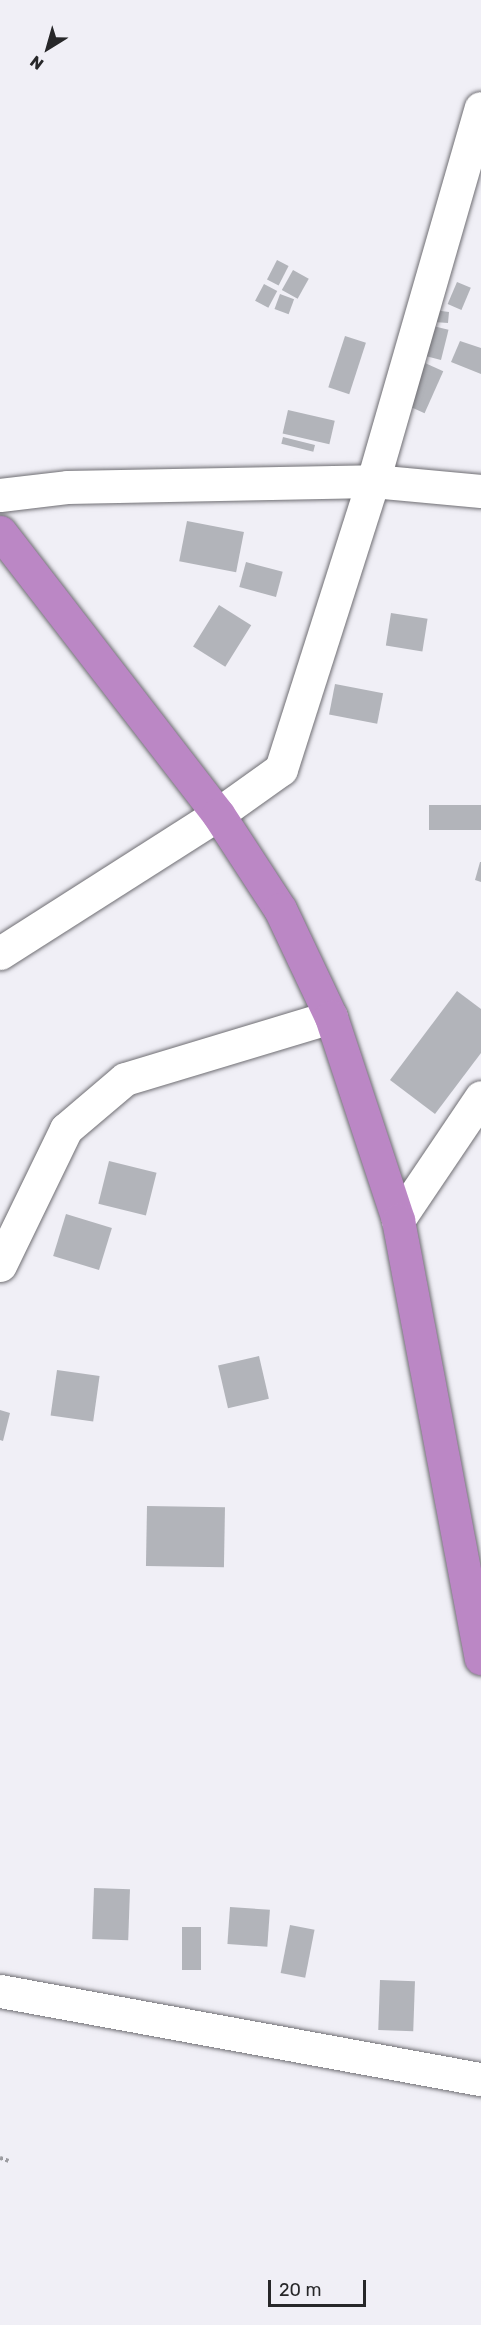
<!DOCTYPE html>
<style>
body{margin:0}
#map{position:relative;width:481px;height:2325px;overflow:hidden;background:#f0eff6;font-family:Rubik,sans-serif}
div>[style]{position:absolute}
.building>*{inset:0;background:#b2b4ba;transform-origin:0 0}
.path>*{height:4px;margin-top:-2px;transform-origin:0;background:repeating-linear-gradient(90deg,#9c9ca1 0 3px,transparent 0 6px)}
.roads{filter:drop-shadow(0 0 2px #6f6e73) drop-shadow(0 0 2px #6f6e73)}
.minor>*{height:33px;margin:-16.5px;padding:0 16.5px;transform-origin:16.5px;border-radius:16.5px;background:#fff}
.highway>*{height:33px;margin:-16.5px;padding:0 16.5px;transform-origin:16.5px;border-radius:16.5px;background:#bb87c5}
span{translate:-50% -50%;white-space:nowrap;text-align:center;line-height:1.15;-webkit-text-stroke:4.5px #f0eff6;paint-order:stroke}
.north{position:absolute;left:18px;top:18px;width:60px;height:60px;-webkit-text-stroke:4px #f0eff6;paint-order:stroke;rotate:217deg;font-size:16px;font-weight:700;line-height:24px;text-align:center;color:#272729}
.north::after{content:'';display:block;margin:auto;width:21px;height:27px;background:#272729;clip-path:polygon(50% 0,100% 100%,50% 72%,0 100%)}
.scale{position:absolute;left:268px;top:2280px;width:98px;height:27px;box-sizing:border-box;border:3px solid #272729;border-top:0;padding-left:8px;font-size:18px;line-height:21px;white-space:nowrap;color:#272729;-webkit-text-stroke:4px #f0eff6;paint-order:stroke}
</style>
<div id="map">
<div class="building">
<i style="left:277px;top:260px;width:13px;height:22px;rotate:27deg"></i>
<i style="left:293px;top:270px;width:18px;height:23px;rotate:29deg"></i>
<i style="left:457px;top:282px;width:15px;height:24px;rotate:23deg"></i>
<i style="left:264px;top:284px;width:15px;height:19px;rotate:28deg"></i>
<i style="left:280px;top:294px;width:15px;height:16px;rotate:20deg"></i>
<i style="clip-path:polygon(434px 310px,449px 312px,448px 323px,434px 322px)"></i>
<i style="left:433px;top:326px;width:16px;height:31px;rotate:14deg"></i>
<i style="left:345px;top:336px;width:22px;height:54px;rotate:18deg"></i>
<i style="clip-path:polygon(460px 341px,481px 348px,481px 374px,451px 362px)"></i>
<i style="left:425px;top:363px;width:20px;height:46px;rotate:24deg"></i>
<i style="left:288px;top:410px;width:48px;height:24px;rotate:13deg"></i>
<i style="left:283px;top:437px;width:33px;height:7px;rotate:14deg"></i>
<i style="left:187px;top:521px;width:58px;height:41px;rotate:11deg"></i>
<i style="left:246px;top:562px;width:38px;height:26px;rotate:15deg"></i>
<i style="left:219px;top:605px;width:38px;height:49px;rotate:32deg"></i>
<i style="left:391px;top:613px;width:37px;height:33px;rotate:9deg"></i>
<i style="left:335px;top:684px;width:49px;height:31px;rotate:11deg"></i>
<i style="left:481px;top:805px;width:25px;height:52px;rotate:90deg"></i>
<i style="clip-path:polygon(480px 862px,481px 862px,481px 882px,475px 880px)"></i>
<i style="clip-path:polygon(457px 991px,481px 1009px,481px 1053px,435px 1114px,390px 1080px)"></i>
<i style="left:109px;top:1161px;width:49px;height:44px;rotate:14deg"></i>
<i style="left:66px;top:1214px;width:48px;height:44px;rotate:17deg"></i>
<i style="left:259px;top:1356px;width:44px;height:42px;rotate:77deg"></i>
<i style="left:57px;top:1370px;width:43px;height:46px;rotate:8deg"></i>
<i style="clip-path:polygon(0 1410px,10px 1413px,3px 1441px,0 1440px)"></i>
<i style="left:147px;top:1506px;width:78px;height:60px;rotate:1deg"></i>
<i style="left:94px;top:1888px;width:36px;height:51px;rotate:2deg"></i>
<i style="left:230px;top:1907px;width:40px;height:37px;rotate:4deg"></i>
<i style="left:290px;top:1925px;width:25px;height:49px;rotate:11deg"></i>
<i style="left:182px;top:1927px;width:19px;height:43px"></i>
<i style="left:380px;top:1980px;width:35px;height:50px;rotate:2deg"></i>
</div>
<div class="path">
<i style="left:0;top:2158px;width:9px;rotate:18deg"></i>
</div>
<div class="roads">
<div class="minor">
<i style="left:0;top:495px;width:67px;rotate:-6.8deg"></i>
<i style="left:67px;top:487px;width:306px;rotate:-1.1deg"></i>
<i style="left:373px;top:481px;width:108px;rotate:5.3deg"></i>
<i style="left:0;top:953px;width:259px;rotate:-32.5deg"></i>
<i style="left:218px;top:814px;width:77px;rotate:-35.5deg"></i>
<i style="left:281px;top:769px;width:302px;rotate:-72.3deg"></i>
<i style="left:373px;top:481px;width:388px;rotate:-73.9deg"></i>
<i style="left:398px;top:1220px;width:148px;rotate:-56deg"></i>
<i style="left:0;top:1265px;width:151px;rotate:-64.1deg"></i>
<i style="left:66px;top:1129px;width:77px;rotate:-40.3deg"></i>
<i style="left:125px;top:1079px;width:215px;rotate:-16.8deg"></i>
<i style="left:0;top:1991px;width:489px;rotate:10.4deg"></i>
</div>
<div class="highway">
<i style="left:0;top:532px;width:356px;rotate:52.3deg"></i>
<i style="left:218px;top:814px;width:113px;rotate:56.9deg"></i>
<i style="left:280px;top:909px;width:119px;rotate:64.7deg"></i>
<i style="left:331px;top:1017px;width:214px;rotate:71.7deg"></i>
<i style="left:398px;top:1220px;width:446px;rotate:79.3deg"></i>
</div>
</div>
<div class="north">N</div>
<div class="scale">20 m</div>
</div>
